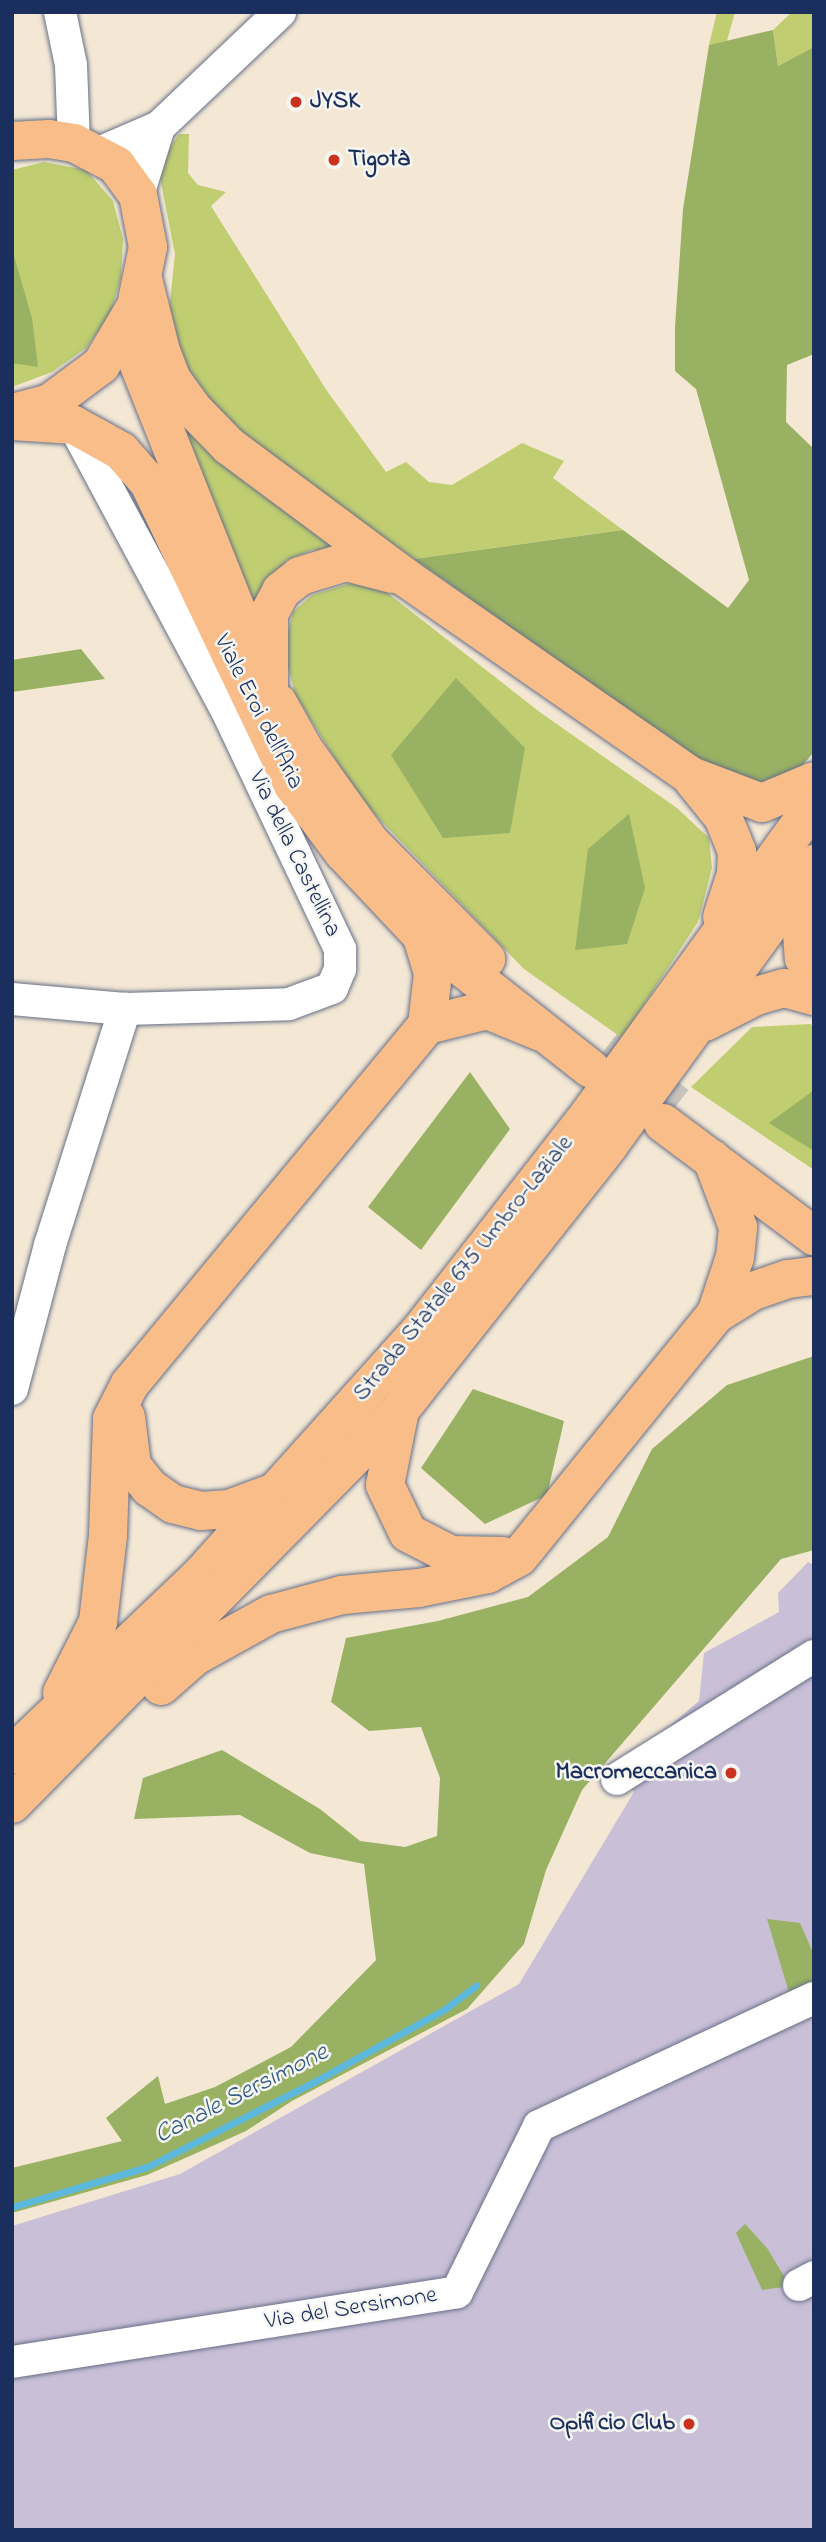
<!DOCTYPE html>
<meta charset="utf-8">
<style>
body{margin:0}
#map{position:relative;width:826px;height:2542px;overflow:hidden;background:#f4e8d5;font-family:"Indie Flower",sans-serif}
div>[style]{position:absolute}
.industrial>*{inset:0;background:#c9bfd7}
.green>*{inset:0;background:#c0ce71}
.forest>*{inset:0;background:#98b163}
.stream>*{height:7px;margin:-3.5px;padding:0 3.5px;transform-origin:3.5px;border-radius:3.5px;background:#5db9db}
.major-tunnel>*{height:38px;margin-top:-19px;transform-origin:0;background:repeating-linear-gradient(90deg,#c9c3bd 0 38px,transparent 0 57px)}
.roads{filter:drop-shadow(0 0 2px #677088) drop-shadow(0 0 2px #677088)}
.minor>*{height:32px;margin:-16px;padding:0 16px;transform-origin:16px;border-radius:16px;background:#fff}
.major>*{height:38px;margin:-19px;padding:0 19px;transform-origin:19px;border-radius:19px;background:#f8bd88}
.highway>*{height:38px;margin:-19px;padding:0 19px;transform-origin:19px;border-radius:19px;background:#f8bd88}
.dots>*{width:19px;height:19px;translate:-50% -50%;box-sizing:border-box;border:4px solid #f6f6f2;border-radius:50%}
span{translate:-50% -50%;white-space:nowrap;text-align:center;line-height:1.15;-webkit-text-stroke:5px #f6f6f2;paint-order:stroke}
.poi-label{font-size:24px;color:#1b2f5e;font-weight:700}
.left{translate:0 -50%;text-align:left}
.right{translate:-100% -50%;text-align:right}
.street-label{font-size:24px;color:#1b2f5e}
.water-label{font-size:26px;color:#2f5884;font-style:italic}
.frame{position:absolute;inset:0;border:14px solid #1b2f5e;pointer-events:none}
</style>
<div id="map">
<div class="industrial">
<i style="clip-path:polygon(808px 1562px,814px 1565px,814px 2530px,12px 2530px,12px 2226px,180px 2174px,519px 1984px,634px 1792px,619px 1769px,699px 1701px,704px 1653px,779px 1612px,778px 1593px)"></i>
</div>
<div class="green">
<i style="clip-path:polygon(717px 12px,735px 12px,727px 41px,709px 45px)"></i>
<i style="clip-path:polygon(792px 12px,814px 12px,814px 47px,778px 66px,773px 30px)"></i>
<i style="clip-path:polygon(179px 134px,189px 134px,188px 173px,198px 185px,226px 192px,211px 206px,327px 391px,386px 472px,406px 462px,429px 482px,452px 485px,522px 443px,564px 461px,553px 478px,623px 530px,414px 559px,230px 428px,181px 358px,168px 321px,175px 254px,160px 178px,163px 157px)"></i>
<i style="clip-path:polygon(44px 162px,86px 170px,113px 201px,123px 239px,121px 278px,110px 315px,86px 348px,52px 372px,12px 387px,12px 170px)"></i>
<i style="clip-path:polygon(169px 405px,342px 549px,312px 550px,287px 560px,264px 589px,253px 613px)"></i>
<i style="clip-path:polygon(351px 583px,385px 591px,541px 713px,677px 808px,709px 838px,712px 868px,698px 922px,622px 1038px,524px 969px,359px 798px,295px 694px,284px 650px,293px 612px,312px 595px)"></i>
<i style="clip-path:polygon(810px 1024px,814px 1026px,814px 1170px,691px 1087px,752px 1027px)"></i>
</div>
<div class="forest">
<i style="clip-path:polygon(773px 30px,778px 66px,814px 47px,814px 354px,787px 365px,786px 422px,814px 449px,814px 752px,801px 767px,762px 782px,736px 780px,689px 754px,414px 559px,623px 530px,728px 608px,749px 580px,696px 389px,675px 371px,675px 327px,683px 209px,709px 45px)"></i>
<i style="clip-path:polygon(12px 249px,32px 318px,38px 367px,12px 363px)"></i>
<i style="clip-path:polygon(81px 649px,105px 679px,12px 692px,12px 660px)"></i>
<i style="clip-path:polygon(456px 678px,525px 748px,510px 833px,443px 838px,391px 755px)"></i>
<i style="clip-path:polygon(629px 814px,645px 888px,627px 944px,575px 950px,588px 849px)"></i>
<i style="clip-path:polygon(470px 1072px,510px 1129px,421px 1250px,368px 1207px)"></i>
<i style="clip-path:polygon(814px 1090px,814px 1151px,769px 1123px)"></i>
<i style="clip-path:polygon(814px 1356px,814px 1550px,781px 1559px,582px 1790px,546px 1870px,524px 1944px,467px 2009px,292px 2101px,246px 2131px,147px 2175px,12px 2213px,12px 2168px,122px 2141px,106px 2118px,158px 2076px,165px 2104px,215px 2087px,291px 2047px,376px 1960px,364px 1864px,310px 1853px,240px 1815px,134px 1819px,143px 1778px,222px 1750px,320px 1809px,360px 1841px,405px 1847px,437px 1836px,440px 1778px,421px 1727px,369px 1731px,331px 1702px,346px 1638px,438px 1621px,528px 1597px,608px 1537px,652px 1449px,727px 1385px)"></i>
<i style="clip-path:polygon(473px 1389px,564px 1421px,547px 1495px,485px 1524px,421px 1468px)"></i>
<i style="clip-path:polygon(767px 1919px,800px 1923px,814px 1955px,814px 1984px,790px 1996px)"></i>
<i style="clip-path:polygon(745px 2224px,767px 2248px,790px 2286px,762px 2290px,736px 2233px)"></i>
</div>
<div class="stream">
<i style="left:12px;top:2207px;width:141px;rotate:-16.5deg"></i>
<i style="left:147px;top:2167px;width:187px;rotate:-27deg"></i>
<i style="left:314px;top:2082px;width:150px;rotate:-29.1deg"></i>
<i style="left:445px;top:2009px;width:39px;rotate:-37deg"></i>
</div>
<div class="major-tunnel">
<i style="left:605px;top:1049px;width:91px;rotate:37.9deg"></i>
</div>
<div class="roads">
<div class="minor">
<i style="left:60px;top:12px;width:54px;rotate:78.3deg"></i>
<i style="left:71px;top:65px;width:78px;rotate:87.8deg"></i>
<i style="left:99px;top:153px;width:65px;rotate:-23.4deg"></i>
<i style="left:138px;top:195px;width:71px;rotate:-72.8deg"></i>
<i style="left:159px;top:127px;width:167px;rotate:-43.5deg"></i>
<i style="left:12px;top:999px;width:113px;rotate:5.1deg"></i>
<i style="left:125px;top:1009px;width:164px;rotate:-1.7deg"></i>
<i style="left:289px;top:1004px;width:46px;rotate:-20.4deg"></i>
<i style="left:332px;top:988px;width:21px;rotate:-67deg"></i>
<i style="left:340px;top:969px;width:20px;rotate:-90deg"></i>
<i style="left:340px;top:949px;width:266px;rotate:-115.4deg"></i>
<i style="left:226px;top:709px;width:322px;rotate:-118.2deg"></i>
<i style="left:12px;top:1389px;width:149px;rotate:-75.2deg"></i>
<i style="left:50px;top:1245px;width:248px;rotate:-72.4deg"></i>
<i style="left:617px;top:1779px;width:232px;rotate:-32deg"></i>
<i style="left:799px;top:2285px;width:17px;rotate:-28deg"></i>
<i style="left:12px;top:2362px;width:450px;rotate:-8.9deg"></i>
<i style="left:457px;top:2292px;width:185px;rotate:-63.7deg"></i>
<i style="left:539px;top:2126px;width:303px;rotate:-25deg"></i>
</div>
<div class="major">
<i style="left:12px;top:141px;width:37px;rotate:-3deg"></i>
<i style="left:49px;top:139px;width:25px;rotate:9deg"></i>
<i style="left:74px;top:143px;width:47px;rotate:27.6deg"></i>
<i style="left:116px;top:165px;width:37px;rotate:54deg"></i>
<i style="left:138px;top:195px;width:53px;rotate:79.1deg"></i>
<i style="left:148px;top:247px;width:60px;rotate:101.5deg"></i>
<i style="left:136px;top:306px;width:69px;rotate:120.7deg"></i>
<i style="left:101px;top:365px;width:64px;rotate:143.3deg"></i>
<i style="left:50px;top:403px;width:39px;rotate:165deg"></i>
<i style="left:125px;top:330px;width:329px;rotate:68.3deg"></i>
<i style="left:12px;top:421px;width:62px;rotate:3.7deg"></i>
<i style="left:74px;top:425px;width:54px;rotate:29deg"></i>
<i style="left:121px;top:451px;width:43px;rotate:48.8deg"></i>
<i style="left:149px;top:483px;width:335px;rotate:64.5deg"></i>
<i style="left:293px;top:785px;width:84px;rotate:53.3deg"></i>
<i style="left:343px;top:852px;width:115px;rotate:46.8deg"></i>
<i style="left:422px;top:936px;width:215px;rotate:38.2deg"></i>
<i style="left:278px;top:703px;width:51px;rotate:60.9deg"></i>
<i style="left:303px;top:748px;width:115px;rotate:54.5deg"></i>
<i style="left:370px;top:842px;width:165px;rotate:45.2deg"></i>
<i style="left:663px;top:1123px;width:189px;rotate:36.8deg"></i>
</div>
<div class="highway">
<i style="left:143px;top:279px;width:74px;rotate:76deg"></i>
<i style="left:161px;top:351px;width:31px;rotate:69deg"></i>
<i style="left:172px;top:380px;width:34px;rotate:54deg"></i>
<i style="left:192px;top:408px;width:53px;rotate:45.8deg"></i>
<i style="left:229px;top:446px;width:221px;rotate:36.7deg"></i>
<i style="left:406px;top:578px;width:347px;rotate:34.8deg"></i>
<i style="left:691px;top:776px;width:76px;rotate:20.8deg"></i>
<i style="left:762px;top:803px;width:56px;rotate:-22.9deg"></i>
<i style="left:269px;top:686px;width:72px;rotate:-90deg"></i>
<i style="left:269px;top:614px;width:26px;rotate:-62deg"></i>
<i style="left:281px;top:591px;width:24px;rotate:-38deg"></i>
<i style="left:300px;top:576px;width:48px;rotate:-16.9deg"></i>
<i style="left:346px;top:562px;width:48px;rotate:14.6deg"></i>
<i style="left:693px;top:780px;width:48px;rotate:51deg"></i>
<i style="left:723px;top:817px;width:38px;rotate:68deg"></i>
<i style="left:737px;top:852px;width:22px;rotate:93deg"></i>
<i style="left:736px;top:874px;width:45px;rotate:108deg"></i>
<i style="left:810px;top:877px;width:43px;rotate:102.1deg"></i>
<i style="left:801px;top:919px;width:39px;rotate:86deg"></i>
<i style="left:804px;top:958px;width:17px;rotate:54deg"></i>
<i style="left:705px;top:1022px;width:57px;rotate:-27deg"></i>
<i style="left:756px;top:996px;width:29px;rotate:-16deg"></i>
<i style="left:784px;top:988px;width:31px;rotate:15deg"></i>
<i style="left:427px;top:1025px;width:62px;rotate:-14deg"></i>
<i style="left:487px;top:1010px;width:58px;rotate:22.2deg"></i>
<i style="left:716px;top:1314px;width:44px;rotate:-31.9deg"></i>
<i style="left:753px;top:1291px;width:37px;rotate:-19deg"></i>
<i style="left:788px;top:1279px;width:26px;rotate:-7deg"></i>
<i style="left:400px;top:1410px;width:76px;rotate:101.3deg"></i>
<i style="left:385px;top:1485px;width:53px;rotate:64.4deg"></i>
<i style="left:408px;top:1533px;width:48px;rotate:27.1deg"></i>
<i style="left:451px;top:1555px;width:52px;rotate:1.1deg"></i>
<i style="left:126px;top:1417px;width:49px;rotate:83deg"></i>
<i style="left:132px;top:1466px;width:28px;rotate:51deg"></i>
<i style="left:150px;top:1488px;width:28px;rotate:35deg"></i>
<i style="left:173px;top:1504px;width:29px;rotate:14deg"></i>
<i style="left:201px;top:1511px;width:28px;rotate:-4deg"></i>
<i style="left:229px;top:1509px;width:46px;rotate:-20.4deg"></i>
<i style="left:161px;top:1686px;width:45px;rotate:-41.4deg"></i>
<i style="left:195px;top:1656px;width:87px;rotate:-28.9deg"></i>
<i style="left:271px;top:1614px;width:73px;rotate:-15deg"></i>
<i style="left:342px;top:1595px;width:77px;rotate:-5.2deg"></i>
<i style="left:419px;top:1588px;width:70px;rotate:-11.5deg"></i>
<i style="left:488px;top:1574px;width:35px;rotate:-29deg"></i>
<i style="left:519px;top:1557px;width:313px;rotate:-51deg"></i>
<i style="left:716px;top:1314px;width:60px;rotate:-71.6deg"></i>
<i style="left:735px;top:1257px;width:30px;rotate:-84deg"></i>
<i style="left:738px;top:1227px;width:73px;rotate:-110.9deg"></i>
<i style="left:62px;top:1693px;width:80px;rotate:-63.1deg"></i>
<i style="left:98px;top:1622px;width:88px;rotate:-83.4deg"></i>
<i style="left:108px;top:1535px;width:116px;rotate:-88deg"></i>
<i style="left:112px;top:1419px;width:39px;rotate:-63deg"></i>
<i style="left:130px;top:1384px;width:466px;rotate:-50.4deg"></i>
<i style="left:427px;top:1025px;width:52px;rotate:-83.4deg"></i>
<i style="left:433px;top:973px;width:39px;rotate:-107deg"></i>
<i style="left:12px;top:1755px;width:260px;rotate:-43.6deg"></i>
<i style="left:200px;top:1576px;width:329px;rotate:-48.1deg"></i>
<i style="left:420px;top:1331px;width:263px;rotate:-52deg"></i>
<i style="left:582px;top:1124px;width:394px;rotate:-54deg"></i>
<i style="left:12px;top:1804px;width:553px;rotate:-45.44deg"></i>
<i style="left:400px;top:1410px;width:337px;rotate:-51.7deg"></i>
<i style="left:609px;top:1145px;width:348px;rotate:-53.9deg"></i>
</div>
</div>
<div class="dots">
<i style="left:296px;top:102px;background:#c8321e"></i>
<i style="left:334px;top:160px;background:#c8321e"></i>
<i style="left:731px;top:1773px;background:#c8321e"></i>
<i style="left:689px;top:2424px;background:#c8321e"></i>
</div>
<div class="poi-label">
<span class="left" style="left:310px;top:102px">JYSK</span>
<span class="left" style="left:348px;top:160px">Tigotà</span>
<span class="right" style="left:717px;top:1773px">Macromeccanica</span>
<span class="right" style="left:675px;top:2424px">Opificio Club</span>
</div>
<div class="street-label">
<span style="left:258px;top:712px;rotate:63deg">Viale Eroi dell'Aria</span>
<span style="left:294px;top:854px;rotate:64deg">Via della Castellina</span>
<span style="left:464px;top:1269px;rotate:-51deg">Strada Statale 675 Umbro-Laziale</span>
<span style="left:351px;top:2309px;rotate:-9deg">Via del Sersimone</span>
</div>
<div class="water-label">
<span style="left:242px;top:2095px;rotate:-27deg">Canale Sersimone</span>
</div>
<div class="frame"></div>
</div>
